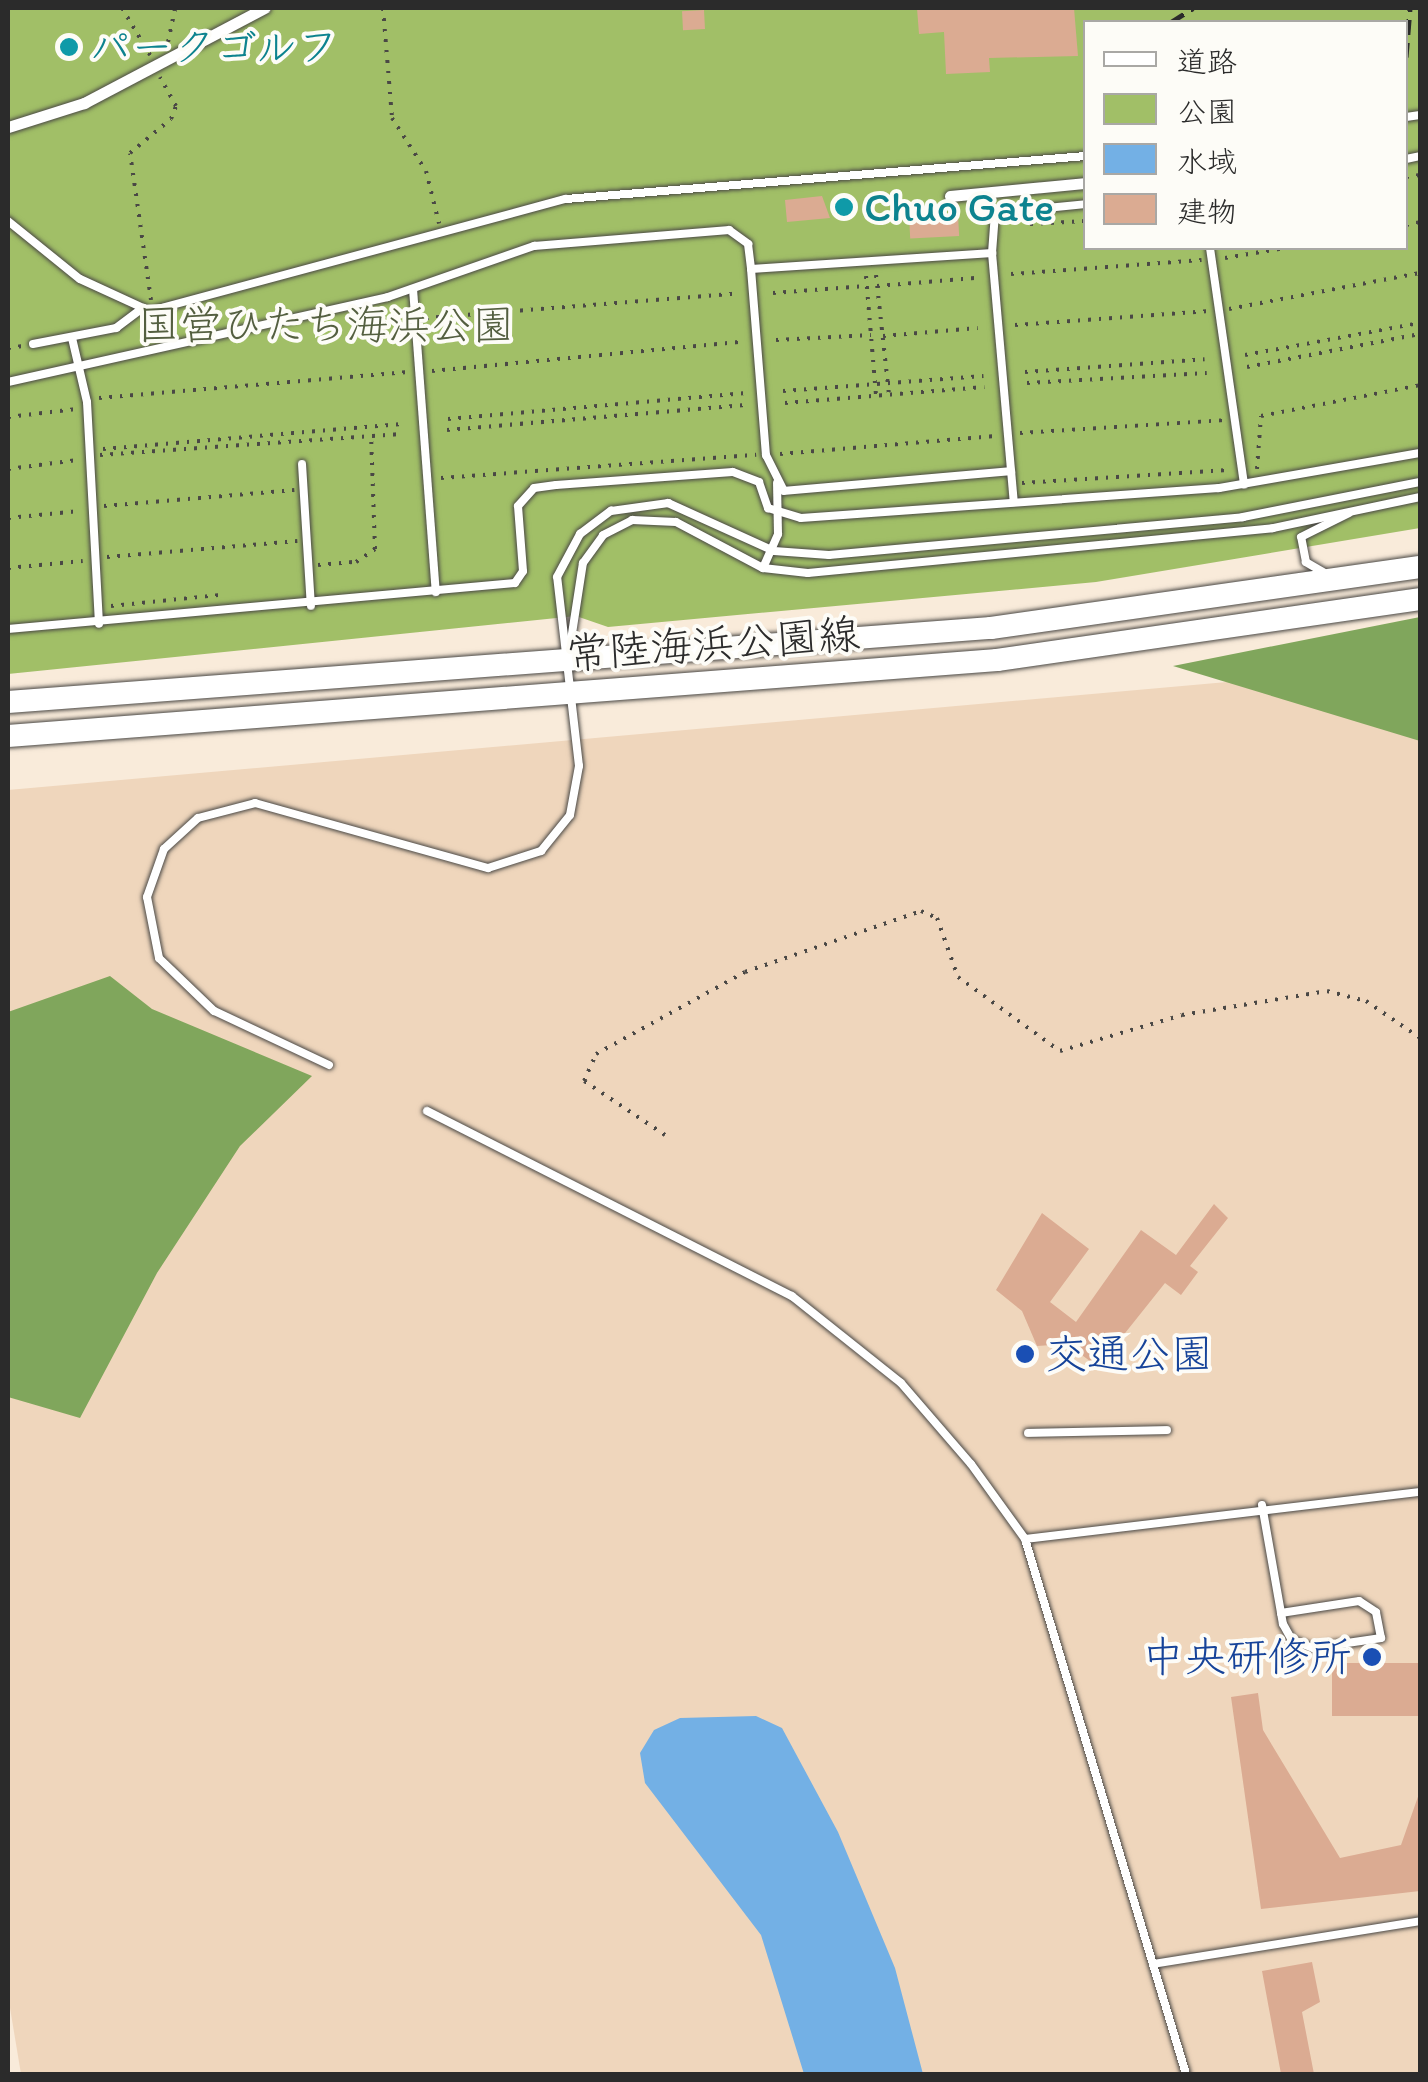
<!DOCTYPE html>
<meta charset="utf-8">
<style>
body{margin:0}
#map{position:relative;width:1428px;height:2082px;overflow:hidden;background:#f9ebda;font-family:Itim,"Klee One",sans-serif}
div>[style]{position:absolute}
.built>*{inset:0;background:#efd6bc}
.green>*{inset:0;background:#a1bf67}
.forest>*{inset:0;background:#80a65c}
.water>*{inset:0;background:#73b0e5}
.building>*{inset:0;background:#dbab92;transform-origin:0 0}
.pedestrian-tunnel>*{height:11px;margin-top:-5.5px;transform-origin:0;background:repeating-linear-gradient(90deg,#d0c5b7 0 11px,transparent 0 16.5px)}
.path>*{height:4px;margin-top:-2px;transform-origin:0;background:repeating-linear-gradient(90deg,#4a4845 0 2.5px,transparent 0 10.5px)}
.roads{filter:drop-shadow(0 0 2px #4a4845) drop-shadow(0 0 2px #4a4845)}
.service>*{height:8px;margin:-4px;padding:0 4px;transform-origin:4px;border-radius:4px;background:#fff}
.pedestrian>*{height:11px;margin:-5.5px;padding:0 5.5px;transform-origin:5.5px;border-radius:5.5px;background:#fff}
.secondary>*{height:22px;margin:-11px;padding:0 11px;transform-origin:11px;border-radius:11px;background:#fff}
.rail>*{height:5px;margin-top:-2.5px;transform-origin:0;background:repeating-linear-gradient(90deg,#2b2b2b 0 15px,transparent 0 23px)}
.dots>*{width:28px;height:28px;translate:-50% -50%;box-sizing:border-box;border:5px solid #fdfcf7;border-radius:50%}
span{translate:-50% -50%;white-space:nowrap;text-align:center;line-height:1.15;-webkit-text-stroke:8px #fdfcf7;paint-order:stroke}
.culture-label{font-size:42px;color:#0d838f}
.left{translate:0 -50%;text-align:left}
.park-label{font-size:42px;color:#545f40}
.street-label{font-size:42px;color:#2b2b2b}
.transit-label{font-size:42px;color:#164399}
.right{translate:-100% -50%;text-align:right}
.frame{position:absolute;inset:0;border:10px solid #2b2b2b;pointer-events:none}
.legend{position:absolute;left:1083px;top:20px;width:325px;height:230px;box-sizing:border-box;background:#fdfcf7;border:2px solid #a9a8a5;margin:0;padding:12px 18px;list-style:none;font-size:30px;color:#2b2b2b}
.legend li{display:flex;align-items:center;gap:20px;height:50px}
.legend b{width:50px;border:2px solid #a9a8a5}
</style>
<div id="map">
<div class="built">
<i style="clip-path:polygon(1420px 665px,1420px 2074px,21px 2074px,8px 1996px,8px 790px)"></i>
</div>
<div class="green">
<i style="clip-path:polygon(evenodd,8px 8px,1420px 8px,1420px 528px,1096px 582px,608px 627px,576px 616px,8px 674px,8px 8px,1086px 22px,1406px 22px,1406px 248px,1086px 248px,1086px 22px)"></i>
</div>
<div class="forest">
<i style="clip-path:polygon(1420px 617px,1420px 741px,1173px 666px)"></i>
<i style="clip-path:polygon(110px 976px,152px 1009px,312px 1076px,240px 1146px,157px 1273px,80px 1418px,8px 1397px,8px 1012px)"></i>
</div>
<div class="water">
<i style="clip-path:polygon(756px 1716px,782px 1728px,838px 1832px,895px 1968px,923px 2074px,804px 2074px,761px 1935px,645px 1783px,640px 1753px,654px 1730px,680px 1718px)"></i>
</div>
<div class="building">
<i style="clip-path:polygon(917px 8px,1074px 8px,1078px 56px,989px 58px,990px 72px,946px 74px,944px 32px,919px 34px)"></i>
<i style="left:704px;top:10px;width:19px;height:22px;rotate:87deg"></i>
<i style="clip-path:polygon(822px 196px,830px 218px,787px 222px,785px 200px)"></i>
<i style="left:958px;top:214px;width:22px;height:49px;rotate:87deg"></i>
<i style="clip-path:polygon(1214px 1204px,1228px 1218px,1190px 1266px,1198px 1272px,1181px 1295px,1165px 1283px,1098px 1367px,1067px 1344px,1037px 1346px,1022px 1311px,996px 1290px,1042px 1213px,1089px 1249px,1050px 1302px,1076px 1322px,1141px 1230px,1176px 1255px)"></i>
<i style="left:1420px;top:1663px;width:53px;height:88px;rotate:90deg"></i>
<i style="clip-path:polygon(1258px 1693px,1263px 1730px,1340px 1858px,1401px 1845px,1420px 1791px,1420px 1891px,1261px 1909px,1231px 1697px)"></i>
<i style="clip-path:polygon(1312px 1962px,1320px 2002px,1302px 2012px,1314px 2074px,1281px 2074px,1262px 1971px)"></i>
</div>
<div class="pedestrian-tunnel">
<i style="left:841px;top:203px;width:8px;rotate:83deg"></i>
</div>
<div class="path">
<i style="left:122px;top:8px;width:55px;rotate:59.2deg"></i>
<i style="left:383px;top:8px;width:110px;rotate:85.3deg"></i>
<i style="left:392px;top:118px;width:63px;rotate:57.3deg"></i>
<i style="left:426px;top:171px;width:54px;rotate:76deg"></i>
<i style="left:168px;top:42px;width:35px;rotate:-78deg"></i>
<i style="left:1406px;top:177px;width:14px;rotate:-8deg"></i>
<i style="left:1030px;top:224px;width:56px;rotate:-3.1deg"></i>
<i style="left:1406px;top:225px;width:14px;rotate:-12deg"></i>
<i style="left:1225px;top:258px;width:61px;rotate:-9.5deg"></i>
<i style="left:1011px;top:274px;width:191px;rotate:-4.2deg"></i>
<i style="left:876px;top:275px;width:121px;rotate:83.8deg"></i>
<i style="left:866px;top:276px;width:120px;rotate:85.2deg"></i>
<i style="left:877px;top:286px;width:98px;rotate:-4.7deg"></i>
<i style="left:773px;top:293px;width:93px;rotate:-4.3deg"></i>
<i style="left:151px;top:300px;width:148px;rotate:-98.1deg"></i>
<i style="left:130px;top:153px;width:53px;rotate:-39.7deg"></i>
<i style="left:171px;top:119px;width:14px;rotate:-69deg"></i>
<i style="left:176px;top:106px;width:33px;rotate:-119deg"></i>
<i style="left:1229px;top:309px;width:194px;rotate:-10.7deg"></i>
<i style="left:426px;top:318px;width:309px;rotate:-4.5deg"></i>
<i style="left:1015px;top:325px;width:195px;rotate:-4.1deg"></i>
<i style="left:883px;top:336px;width:95px;rotate:-4.8deg"></i>
<i style="left:776px;top:340px;width:95px;rotate:-3deg"></i>
<i style="left:8px;top:348px;width:15px;rotate:-8deg"></i>
<i style="left:1245px;top:355px;width:178px;rotate:-10.4deg"></i>
<i style="left:1247px;top:367px;width:176px;rotate:-10.8deg"></i>
<i style="left:432px;top:371px;width:308px;rotate:-5.4deg"></i>
<i style="left:1025px;top:372px;width:180px;rotate:-4.1deg"></i>
<i style="left:1027px;top:383px;width:180px;rotate:-3.2deg"></i>
<i style="left:783px;top:391px;width:201px;rotate:-4.3deg"></i>
<i style="left:99px;top:398px;width:310px;rotate:-4.8deg"></i>
<i style="left:785px;top:403px;width:200px;rotate:-4.6deg"></i>
<i style="left:8px;top:417px;width:69px;rotate:-6.6deg"></i>
<i style="left:448px;top:419px;width:299px;rotate:-5deg"></i>
<i style="left:447px;top:430px;width:299px;rotate:-4.8deg"></i>
<i style="left:1020px;top:433px;width:205px;rotate:-3.6deg"></i>
<i style="left:103px;top:449px;width:300px;rotate:-4.8deg"></i>
<i style="left:780px;top:454px;width:216px;rotate:-4.8deg"></i>
<i style="left:100px;top:455px;width:302px;rotate:-4deg"></i>
<i style="left:8px;top:469px;width:70px;rotate:-7.4deg"></i>
<i style="left:1257px;top:469px;width:53px;rotate:-85.7deg"></i>
<i style="left:1261px;top:416px;width:162px;rotate:-11deg"></i>
<i style="left:441px;top:478px;width:316px;rotate:-4.2deg"></i>
<i style="left:1022px;top:483px;width:206px;rotate:-3.6deg"></i>
<i style="left:104px;top:506px;width:191px;rotate:-4.8deg"></i>
<i style="left:8px;top:518px;width:72px;rotate:-5.6deg"></i>
<i style="left:107px;top:557px;width:191px;rotate:-4.8deg"></i>
<i style="left:318px;top:565px;width:38px;rotate:-5deg"></i>
<i style="left:356px;top:562px;width:23px;rotate:-34deg"></i>
<i style="left:375px;top:549px;width:112px;rotate:-92deg"></i>
<i style="left:8px;top:568px;width:75px;rotate:-5.3deg"></i>
<i style="left:111px;top:606px;width:110px;rotate:-5.8deg"></i>
<i style="left:665px;top:1135px;width:97px;rotate:-146.3deg"></i>
<i style="left:584px;top:1081px;width:30px;rotate:-66deg"></i>
<i style="left:596px;top:1054px;width:170px;rotate:-28.8deg"></i>
<i style="left:745px;top:972px;width:186px;rotate:-19.1deg"></i>
<i style="left:921px;top:911px;width:17px;rotate:24deg"></i>
<i style="left:937px;top:918px;width:63px;rotate:70.4deg"></i>
<i style="left:958px;top:977px;width:126px;rotate:36deg"></i>
<i style="left:1060px;top:1051px;width:127px;rotate:-16.4deg"></i>
<i style="left:1182px;top:1015px;width:147px;rotate:-9.4deg"></i>
<i style="left:1327px;top:991px;width:40px;rotate:14.4deg"></i>
<i style="left:1366px;top:1001px;width:65px;rotate:34.4deg"></i>
</div>
<div class="roads">
<div class="service">
<i style="left:1406px;top:117px;width:14px;rotate:-8deg"></i>
<i style="left:1406px;top:159px;width:14px;rotate:-12deg"></i>
<i style="left:8px;top:221px;width:92px;rotate:38.9deg"></i>
<i style="left:80px;top:279px;width:77px;rotate:24.6deg"></i>
<i style="left:150px;top:311px;width:431px;rotate:-15.1deg"></i>
<i style="left:566px;top:199px;width:522px;rotate:-4.73deg"></i>
<i style="left:1210px;top:248px;width:239px;rotate:81.8deg"></i>
<i style="left:992px;top:253px;width:250px;rotate:85deg"></i>
<i style="left:751px;top:269px;width:187px;rotate:85.4deg"></i>
<i style="left:766px;top:455px;width:40px;rotate:63.4deg"></i>
<i style="left:784px;top:491px;width:228px;rotate:-5deg"></i>
<i style="left:413px;top:289px;width:304px;rotate:85.7deg"></i>
<i style="left:72px;top:338px;width:66px;rotate:76.8deg"></i>
<i style="left:87px;top:402px;width:222px;rotate:86.9deg"></i>
<i style="left:33px;top:344px;width:85px;rotate:-10.9deg"></i>
<i style="left:116px;top:328px;width:30px;rotate:-37deg"></i>
<i style="left:8px;top:382px;width:389px;rotate:-12.6deg"></i>
<i style="left:388px;top:297px;width:155px;rotate:-19.3deg"></i>
<i style="left:534px;top:246px;width:196px;rotate:-4.7deg"></i>
<i style="left:729px;top:230px;width:24px;rotate:36deg"></i>
<i style="left:748px;top:244px;width:25px;rotate:83deg"></i>
<i style="left:751px;top:269px;width:242px;rotate:-3.8deg"></i>
<i style="left:992px;top:253px;width:40px;rotate:-85.7deg"></i>
<i style="left:995px;top:213px;width:91px;rotate:-5.6deg"></i>
<i style="left:302px;top:464px;width:142px;rotate:86.4deg"></i>
<i style="left:763px;top:568px;width:37px;rotate:-66deg"></i>
<i style="left:778px;top:534px;width:51px;rotate:-91.1deg"></i>
<i style="left:1323px;top:572px;width:20px;rotate:-150deg"></i>
<i style="left:1306px;top:562px;width:25px;rotate:-101deg"></i>
<i style="left:1301px;top:537px;width:54px;rotate:-26.6deg"></i>
<i style="left:8px;top:629px;width:509px;rotate:-5.18deg"></i>
<i style="left:515px;top:583px;width:14px;rotate:-56deg"></i>
<i style="left:523px;top:571px;width:65px;rotate:-94.4deg"></i>
<i style="left:518px;top:506px;width:24px;rotate:-48deg"></i>
<i style="left:534px;top:488px;width:22px;rotate:-8deg"></i>
<i style="left:556px;top:485px;width:177px;rotate:-4.2deg"></i>
<i style="left:733px;top:472px;width:28px;rotate:21deg"></i>
<i style="left:759px;top:482px;width:28px;rotate:71deg"></i>
<i style="left:768px;top:508px;width:34px;rotate:17deg"></i>
<i style="left:801px;top:518px;width:419px;rotate:-4.1deg"></i>
<i style="left:1219px;top:488px;width:204px;rotate:-9.9deg"></i>
<i style="left:569px;top:653px;width:91px;rotate:-81.2deg"></i>
<i style="left:583px;top:563px;width:34px;rotate:-54deg"></i>
<i style="left:603px;top:535px;width:33px;rotate:-27deg"></i>
<i style="left:632px;top:520px;width:44px;rotate:2.6deg"></i>
<i style="left:676px;top:522px;width:98px;rotate:27.9deg"></i>
<i style="left:763px;top:568px;width:45px;rotate:6.3deg"></i>
<i style="left:808px;top:573px;width:467px;rotate:-5.5deg"></i>
<i style="left:1273px;top:528px;width:150px;rotate:-11.9deg"></i>
<i style="left:329px;top:1065px;width:127px;rotate:-154.8deg"></i>
<i style="left:214px;top:1011px;width:76px;rotate:-136.1deg"></i>
<i style="left:159px;top:958px;width:62px;rotate:-101.1deg"></i>
<i style="left:147px;top:897px;width:51px;rotate:-70.5deg"></i>
<i style="left:164px;top:849px;width:46px;rotate:-42.4deg"></i>
<i style="left:198px;top:818px;width:59px;rotate:-14.7deg"></i>
<i style="left:255px;top:803px;width:242px;rotate:15.6deg"></i>
<i style="left:488px;top:868px;width:56px;rotate:-17.8deg"></i>
<i style="left:541px;top:851px;width:46px;rotate:-51.1deg"></i>
<i style="left:570px;top:815px;width:50px;rotate:-79.6deg"></i>
<i style="left:579px;top:766px;width:190px;rotate:-96.6deg"></i>
<i style="left:557px;top:577px;width:49px;rotate:-61.9deg"></i>
<i style="left:580px;top:534px;width:39px;rotate:-37deg"></i>
<i style="left:611px;top:511px;width:58px;rotate:-8deg"></i>
<i style="left:668px;top:503px;width:116px;rotate:24.4deg"></i>
<i style="left:774px;top:551px;width:55px;rotate:4.2deg"></i>
<i style="left:829px;top:555px;width:416px;rotate:-5.2deg"></i>
<i style="left:1243px;top:517px;width:180px;rotate:-11.2deg"></i>
<i style="left:427px;top:1111px;width:409px;rotate:26.9deg"></i>
<i style="left:792px;top:1296px;width:139px;rotate:38.6deg"></i>
<i style="left:901px;top:1383px;width:107px;rotate:49.2deg"></i>
<i style="left:971px;top:1464px;width:92px;rotate:54.2deg"></i>
<i style="left:1025px;top:1539px;width:559px;rotate:73.25deg"></i>
<i style="left:1028px;top:1433px;width:139px;rotate:-1.2deg"></i>
<i style="left:1262px;top:1505px;width:110px;rotate:80deg"></i>
<i style="left:1281px;top:1613px;width:11px;rotate:80deg"></i>
<i style="left:1283px;top:1624px;width:18px;rotate:61deg"></i>
<i style="left:1292px;top:1640px;width:22px;rotate:21deg"></i>
<i style="left:1313px;top:1648px;width:69px;rotate:-8.4deg"></i>
<i style="left:1381px;top:1638px;width:26px;rotate:-101deg"></i>
<i style="left:1376px;top:1612px;width:20px;rotate:-147deg"></i>
<i style="left:1359px;top:1601px;width:79px;rotate:171.3deg"></i>
<i style="left:1025px;top:1539px;width:398px;rotate:-6.8deg"></i>
<i style="left:1153px;top:1964px;width:270px;rotate:-9.1deg"></i>
</div>
<div class="pedestrian">
<i style="left:8px;top:127px;width:80px;rotate:-17.5deg"></i>
<i style="left:84px;top:103px;width:204px;rotate:-27.8deg"></i>
<i style="left:950px;top:196px;width:137px;rotate:-5.5deg"></i>
</div>
<div class="secondary">
<i style="left:8px;top:702px;width:986px;rotate:-4.31deg"></i>
<i style="left:991px;top:628px;width:433px;rotate:-8.1deg"></i>
<i style="left:8px;top:736px;width:992px;rotate:-4.39deg"></i>
<i style="left:997px;top:660px;width:427px;rotate:-8.2deg"></i>
</div>
</div>
<div class="rail">
<i style="left:1171px;top:22px;width:26px;rotate:-32deg"></i>
<i style="left:1406px;top:57px;width:49px;rotate:-85.3deg"></i>
</div>
<div class="dots">
<i style="left:69px;top:47px;background:#0f9aa8"></i>
<i style="left:844px;top:207px;background:#0f9aa8"></i>
<i style="left:1025px;top:1354px;background:#1a4fb4"></i>
<i style="left:1372px;top:1657px;background:#1a4fb4"></i>
</div>
<div class="culture-label">
<span class="left" style="left:89px;top:47px">パークゴルフ</span>
<span class="left" style="left:864px;top:207px">Chuo Gate</span>
</div>
<div class="park-label">
<span style="left:326px;top:325px">国営ひたち海浜公園</span>
</div>
<div class="street-label">
<span style="left:713px;top:644px;rotate:-4deg">常陸海浜公園線</span>
</div>
<div class="transit-label">
<span class="left" style="left:1045px;top:1354px">交通公園</span>
<span class="right" style="left:1352px;top:1657px">中央研修所</span>
</div>
<div class="frame"></div>
<ul class="legend">
<li><b style="height:12px;background:#fff"></b>道路</li>
<li><b style="height:28px;background:#a1bf67"></b>公園</li>
<li><b style="height:28px;background:#73b0e5"></b>水域</li>
<li><b style="height:28px;background:#dbab92"></b>建物</li>
</ul>
</div>
